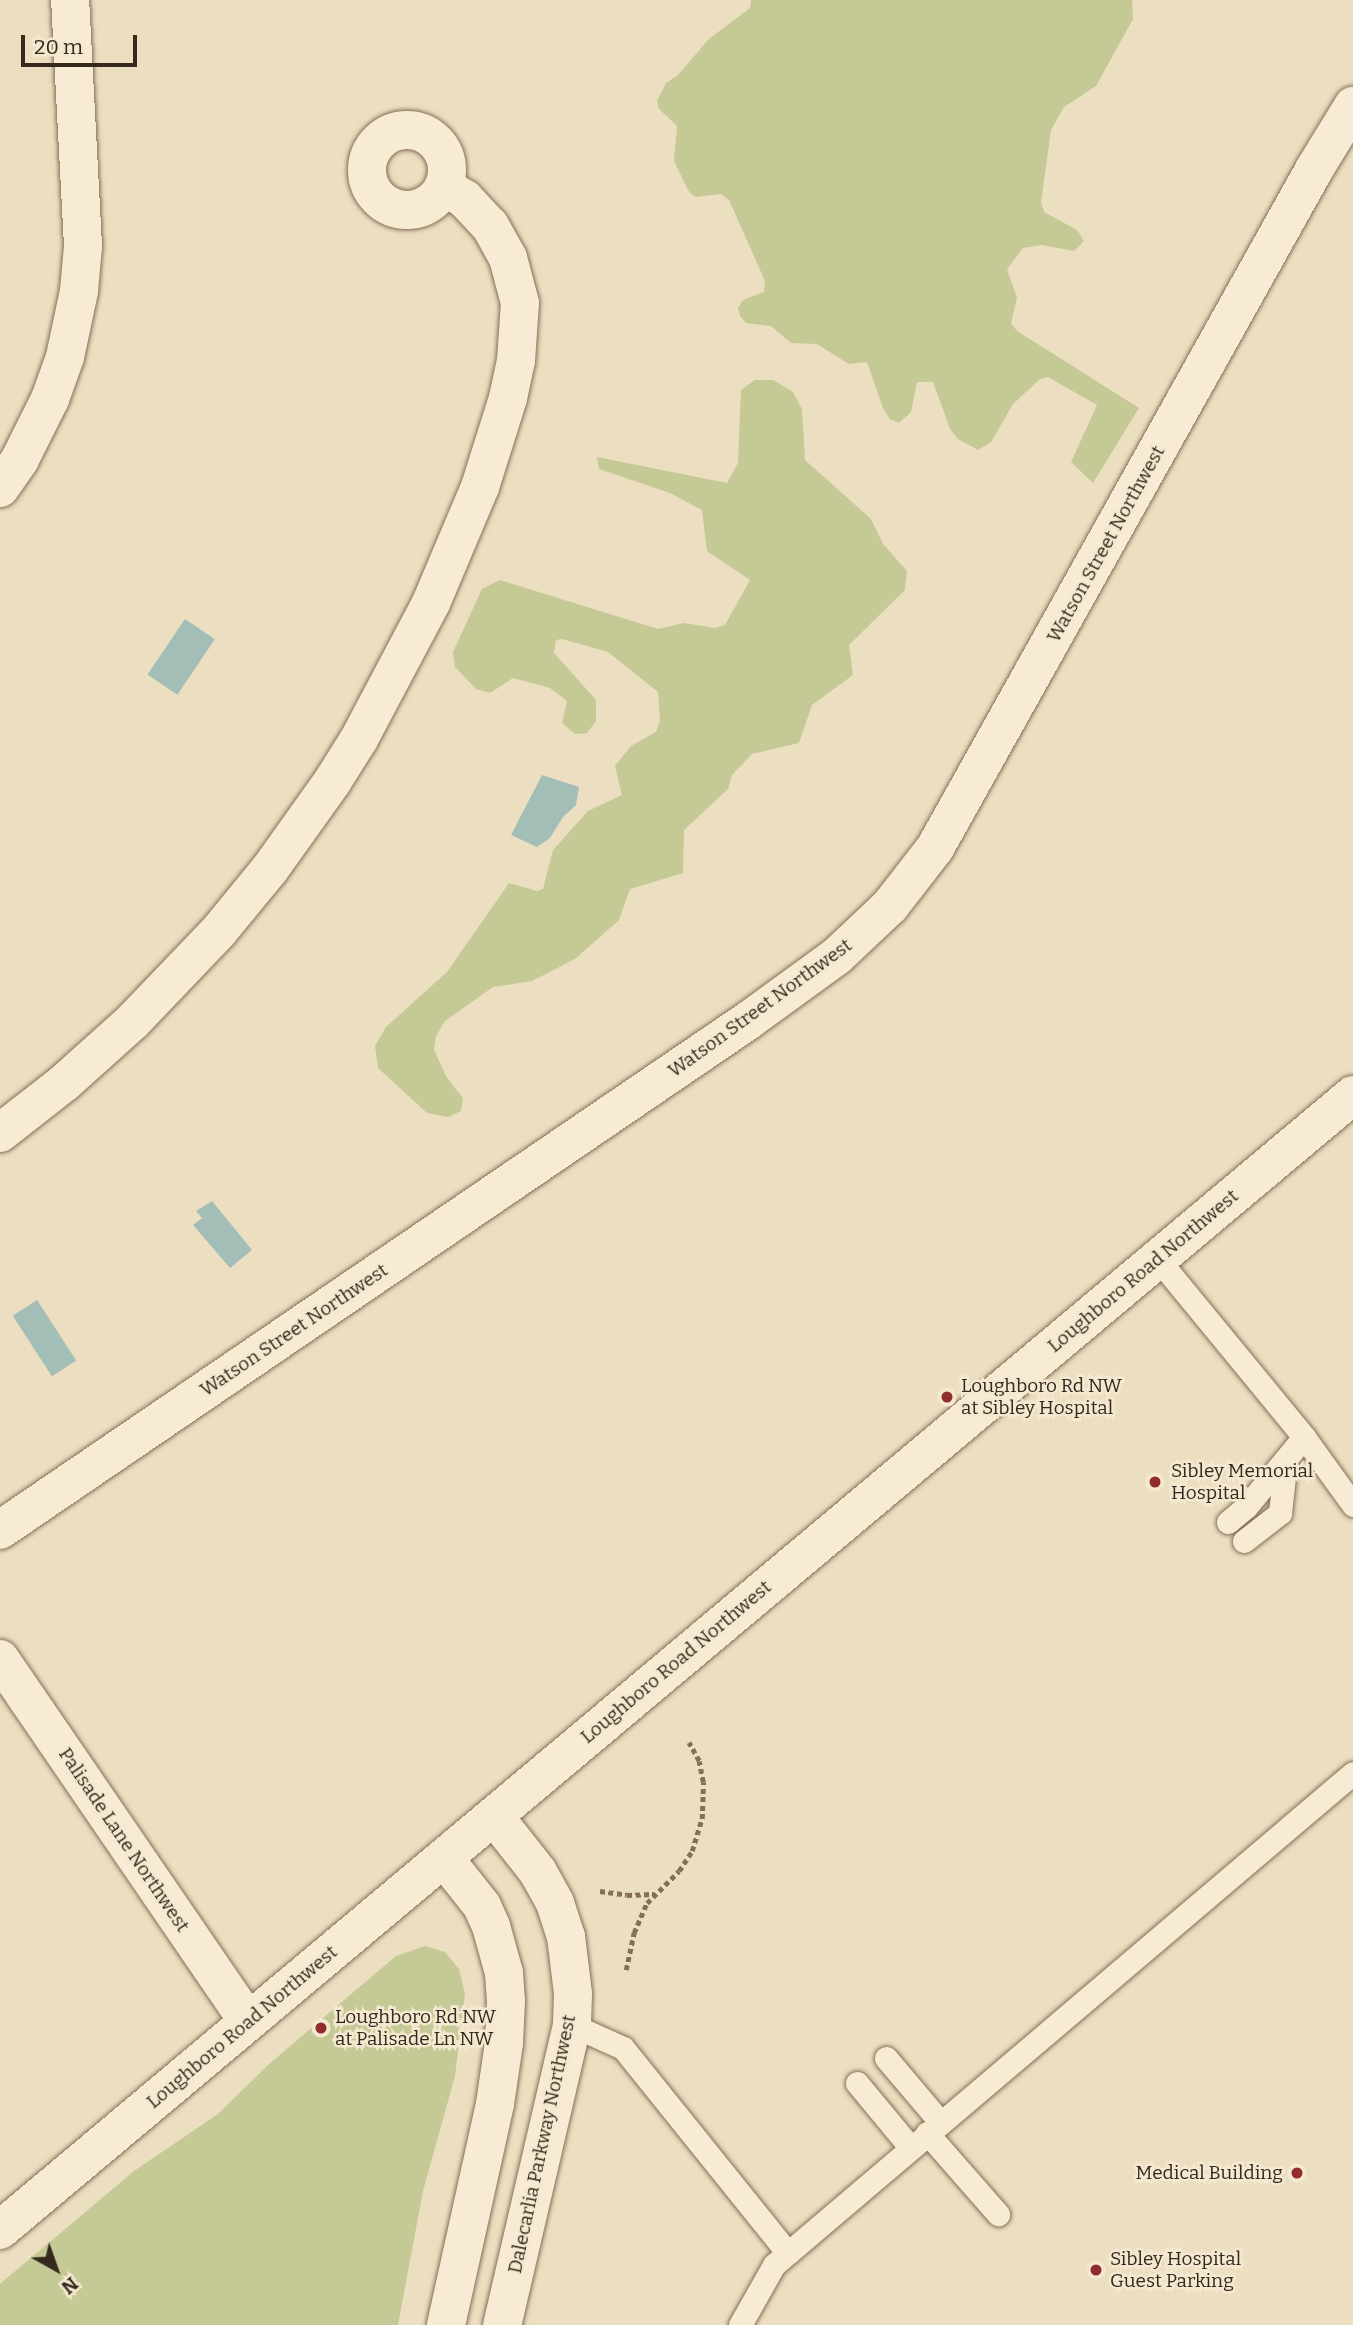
<!DOCTYPE html>
<style>
body{margin:0}
#map{position:relative;width:1353px;height:2325px;overflow:hidden;background:#ecdec0;font-family:Bitter,serif}
div>[style]{position:absolute}
.green>*{inset:0;background:#c4c995}
.water>*{inset:0;background:#a3beb6;transform-origin:0 0}
.path>*{height:4.5px;margin-top:-2.25px;transform-origin:0;background:repeating-linear-gradient(90deg,#856f59 0 5px,transparent 0 8.5px)}
.roads{filter:drop-shadow(0 0 2px #856f59) drop-shadow(0 0 2px #856f59)}
.lane>*{height:23px;margin:-11.5px;padding:0 11.5px;transform-origin:11.5px;border-radius:11.5px;background:#f7ecd3}
.street>*{height:38px;margin:-19px;padding:0 19px;transform-origin:19px;border-radius:19px;background:#f7ecd3}
.street>.ring{margin:-19px;padding:0;box-sizing:content-box;background:none;border:38px solid #f7ecd3;border-radius:50%}
.secondary>*{height:38px;margin:-19px;padding:0 19px;transform-origin:19px;border-radius:19px;background:#f7ecd3}
.dots>*{width:19px;height:19px;translate:-50% -50%;box-sizing:border-box;border:4px solid #f4e9d0;border-radius:50%}
span{translate:-50% -50%;white-space:nowrap;text-align:center;line-height:1.15;-webkit-text-stroke:5px #f4e9d0;paint-order:stroke}
.street-label{font-size:19px;color:#35281d}
.poi-label{font-size:19px;color:#35281d}
.left{translate:0 -50%;text-align:left}
.right{translate:-100% -50%;text-align:right}
.north{position:absolute;left:21px;top:2234px;width:70px;height:70px;-webkit-text-stroke:5px #f4e9d0;paint-order:stroke;rotate:140deg;font-size:19px;font-weight:700;line-height:28px;text-align:center;color:#35281d}
.north::after{content:'';display:block;margin:auto;width:24px;height:32px;background:#35281d;clip-path:polygon(50% 0,100% 100%,50% 72%,0 100%)}
.scale{position:absolute;left:21px;top:35px;width:116px;height:32px;box-sizing:border-box;border:4px solid #35281d;border-top:0;padding-left:9px;font-size:21px;line-height:24px;white-space:nowrap;color:#35281d;-webkit-text-stroke:5px #f4e9d0;paint-order:stroke}
</style>
<div id="map">
<div class="green">
<i style="clip-path:polygon(751px 0,1132px 0,1133px 19px,1096px 86px,1064px 107px,1051px 130px,1041px 202px,1044px 212px,1077px 230px,1084px 241px,1074px 251px,1042px 245px,1023px 248px,1007px 269px,1017px 298px,1011px 323px,1017px 331px,1139px 408px,1093px 483px,1071px 462px,1097px 405px,1048px 377px,1039px 380px,1013px 404px,991px 442px,978px 450px,958px 439px,950px 429px,933px 382px,917px 382px,911px 412px,899px 423px,890px 419px,883px 408px,867px 362px,849px 364px,817px 344px,791px 343px,771px 326px,746px 323px,740px 316px,738px 308px,743px 300px,764px 292px,765px 281px,729px 200px,721px 194px,695px 197px,688px 190px,674px 161px,677px 126px,659px 109px,657px 101px,666px 83px,677px 76px,709px 39px,750px 8px)"></i>
<i style="clip-path:polygon(755px 380px,773px 380px,793px 392px,802px 409px,805px 460px,871px 519px,883px 544px,907px 571px,905px 590px,849px 645px,853px 675px,812px 705px,799px 743px,752px 754px,732px 775px,728px 789px,684px 830px,683px 873px,630px 889px,619px 920px,575px 959px,532px 981px,493px 987px,445px 1021px,436px 1036px,434px 1050px,447px 1078px,463px 1098px,461px 1111px,448px 1117px,427px 1113px,378px 1068px,375px 1046px,386px 1027px,447px 972px,509px 883px,537px 891px,543px 889px,553px 850px,588px 811px,622px 795px,615px 766px,631px 746px,656px 732px,660px 720px,658px 692px,608px 652px,562px 639px,556px 640px,554px 653px,596px 700px,596px 721px,587px 733px,575px 734px,562px 723px,567px 701px,550px 688px,513px 678px,490px 693px,476px 689px,455px 667px,453px 652px,482px 589px,500px 580px,658px 629px,684px 623px,715px 628px,725px 625px,750px 580px,707px 551px,702px 510px,670px 493px,599px 469px,597px 457px,727px 483px,738px 463px,741px 390px)"></i>
<i style="clip-path:polygon(425px 1946px,445px 1952px,459px 1969px,465px 1994px,455px 2076px,423px 2191px,398px 2325px,0 2325px,0 2284px,134px 2171px,218px 2114px,269px 2064px,396px 1956px)"></i>
</div>
<div class="water">
<i style="left:185px;top:619px;width:36px;height:67px;rotate:34deg"></i>
<i style="clip-path:polygon(542px 775px,579px 787px,576px 805px,563px 817px,550px 838px,537px 847px,511px 835px)"></i>
<i style="clip-path:polygon(212px 1201px,252px 1250px,230px 1268px,193px 1225px,202px 1218px,196px 1211px)"></i>
<i style="left:37px;top:1300px;width:72px;height:29px;rotate:57deg"></i>
</div>
<div class="path">
<i style="left:600px;top:1891px;width:27px;rotate:8deg"></i>
<i style="left:627px;top:1895px;width:27px;rotate:-2deg"></i>
<i style="left:626px;top:1970px;width:38px;rotate:-78deg"></i>
<i style="left:634px;top:1933px;width:33px;rotate:-67deg"></i>
<i style="left:647px;top:1903px;width:45px;rotate:-45deg"></i>
<i style="left:679px;top:1871px;width:24px;rotate:-57deg"></i>
<i style="left:692px;top:1851px;width:34px;rotate:-73deg"></i>
<i style="left:702px;top:1819px;width:37px;rotate:-88deg"></i>
<i style="left:703px;top:1782px;width:21px;rotate:-101deg"></i>
<i style="left:699px;top:1761px;width:21px;rotate:-119deg"></i>
</div>
<div class="roads">
<div class="lane">
<i style="left:1157px;top:1258px;width:232px;rotate:50.6deg"></i>
<i style="left:1304px;top:1437px;width:84px;rotate:54.2deg"></i>
<i style="left:1228px;top:1522px;width:23px;rotate:-40deg"></i>
<i style="left:1246px;top:1507px;width:91px;rotate:-50.4deg"></i>
<i style="left:1244px;top:1541px;width:46px;rotate:-37.9deg"></i>
<i style="left:1280px;top:1513px;width:54px;rotate:-83.7deg"></i>
<i style="left:572px;top:2025px;width:56px;rotate:24.3deg"></i>
<i style="left:623px;top:2048px;width:263px;rotate:51.2deg"></i>
<i style="left:886px;top:2058px;width:84px;rotate:49.8deg"></i>
<i style="left:857px;top:2083px;width:83px;rotate:50.4deg"></i>
<i style="left:927px;top:2133px;width:108px;rotate:48.8deg"></i>
<i style="left:740px;top:2325px;width:69px;rotate:-60.5deg"></i>
<i style="left:774px;top:2265px;width:18px;rotate:-41deg"></i>
<i style="left:788px;top:2253px;width:741px;rotate:-40.35deg"></i>
</div>
<div class="street">
<i class="ring" style="left:367px;top:130px;width:42px;height:42px"></i>
<i style="left:0;top:488px;width:35px;rotate:-55deg"></i>
<i style="left:20px;top:459px;width:67px;rotate:-63.4deg"></i>
<i style="left:50px;top:399px;width:45px;rotate:-70.3deg"></i>
<i style="left:65px;top:357px;width:67px;rotate:-78deg"></i>
<i style="left:79px;top:291px;width:45px;rotate:-84.9deg"></i>
<i style="left:83px;top:246px;width:246px;rotate:-93deg"></i>
<i style="left:0;top:1133px;width:81px;rotate:-38deg"></i>
<i style="left:64px;top:1083px;width:93px;rotate:-41.9deg"></i>
<i style="left:133px;top:1021px;width:124px;rotate:-46.3deg"></i>
<i style="left:219px;top:931px;width:80px;rotate:-50.6deg"></i>
<i style="left:270px;top:869px;width:107px;rotate:-54.5deg"></i>
<i style="left:332px;top:782px;width:51px;rotate:-57.9deg"></i>
<i style="left:359px;top:739px;width:154px;rotate:-62.1deg"></i>
<i style="left:431px;top:603px;width:126px;rotate:-67.1deg"></i>
<i style="left:480px;top:487px;width:93px;rotate:-72.5deg"></i>
<i style="left:508px;top:398px;width:38px;rotate:-78deg"></i>
<i style="left:516px;top:361px;width:58px;rotate:-86.1deg"></i>
<i style="left:520px;top:303px;width:47px;rotate:-104.9deg"></i>
<i style="left:508px;top:258px;width:37px;rotate:-119deg"></i>
<i style="left:490px;top:226px;width:37px;rotate:-133deg"></i>
<i style="left:465px;top:199px;width:24px;rotate:-150deg"></i>
<i style="left:0;top:1530px;width:906px;rotate:-34.25deg"></i>
<i style="left:749px;top:1020px;width:109px;rotate:-36deg"></i>
<i style="left:837px;top:956px;width:73px;rotate:-43.3deg"></i>
<i style="left:890px;top:906px;width:73px;rotate:-52.2deg"></i>
<i style="left:935px;top:848px;width:779px;rotate:-60.8deg"></i>
<i style="left:1315px;top:168px;width:73px;rotate:-58.5deg"></i>
<i style="left:0;top:1659px;width:439px;rotate:55.6deg"></i>
</div>
<div class="secondary">
<i style="left:494px;top:1816px;width:71px;rotate:51.8deg"></i>
<i style="left:538px;top:1872px;width:35px;rotate:61deg"></i>
<i style="left:555px;top:1903px;width:35px;rotate:72deg"></i>
<i style="left:566px;top:1936px;width:58px;rotate:83.1deg"></i>
<i style="left:573px;top:1994px;width:31px;rotate:92deg"></i>
<i style="left:572px;top:2025px;width:308px;rotate:103.1deg"></i>
<i style="left:444px;top:1858px;width:61px;rotate:51.6deg"></i>
<i style="left:482px;top:1906px;width:22px;rotate:66deg"></i>
<i style="left:491px;top:1926px;width:49px;rotate:74.5deg"></i>
<i style="left:504px;top:1973px;width:28px;rotate:86deg"></i>
<i style="left:506px;top:2001px;width:42px;rotate:92.7deg"></i>
<i style="left:504px;top:2043px;width:62px;rotate:98.4deg"></i>
<i style="left:495px;top:2104px;width:226px;rotate:102.5deg"></i>
<i style="left:0;top:2230px;width:1766px;rotate:-39.99deg"></i>
</div>
</div>
<div class="dots">
<i style="left:947px;top:1397px;background:#912b2e"></i>
<i style="left:1155px;top:1482px;background:#912b2e"></i>
<i style="left:321px;top:2028px;background:#912b2e"></i>
<i style="left:1297px;top:2173px;background:#912b2e"></i>
<i style="left:1096px;top:2270px;background:#912b2e"></i>
</div>
<div class="street-label">
<span style="left:1106px;top:544px;rotate:-61deg">Watson Street Northwest</span>
<span style="left:760px;top:1008px;rotate:-36deg">Watson Street Northwest</span>
<span style="left:1143px;top:1271px;rotate:-40deg">Loughboro Road Northwest</span>
<span style="left:294px;top:1330px;rotate:-34deg">Watson Street Northwest</span>
<span style="left:676px;top:1662px;rotate:-40deg">Loughboro Road Northwest</span>
<span style="left:124px;top:1840px;rotate:56deg">Palisade Lane Northwest</span>
<span style="left:242px;top:2027px;rotate:-40deg">Loughboro Road Northwest</span>
<span style="left:542px;top:2144px;rotate:-78deg">Dalecarlia Parkway Northwest</span>
</div>
<div class="poi-label">
<span class="left" style="left:961px;top:1397px">Loughboro Rd NW<br>at Sibley Hospital</span>
<span class="left" style="left:1171px;top:1482px">Sibley Memorial<br>Hospital</span>
<span class="left" style="left:335px;top:2028px">Loughboro Rd NW<br>at Palisade Ln NW</span>
<span class="right" style="left:1283px;top:2173px">Medical Building</span>
<span class="left" style="left:1110px;top:2270px">Sibley Hospital<br>Guest Parking</span>
</div>
<div class="north">N</div>
<div class="scale">20 m</div>
</div>
